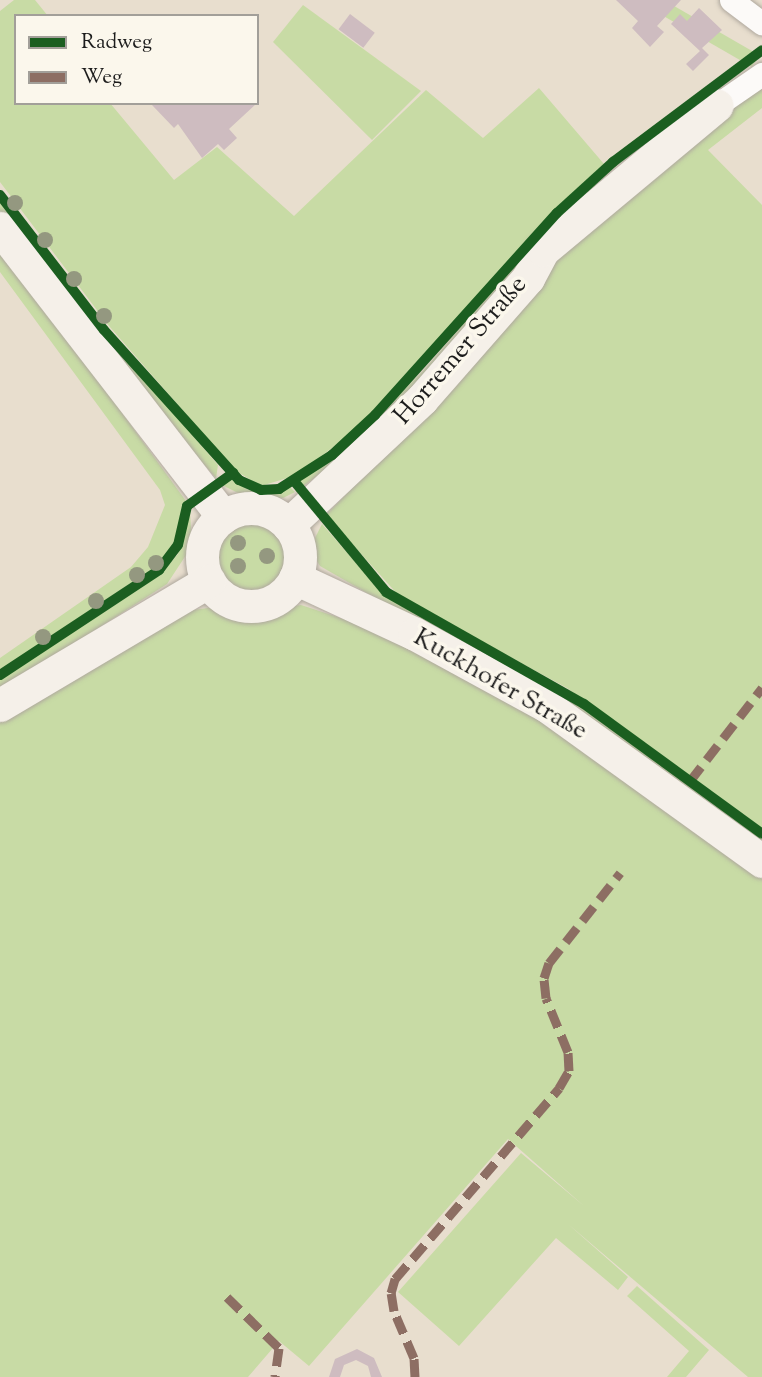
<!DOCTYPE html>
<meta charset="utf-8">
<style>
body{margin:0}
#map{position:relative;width:762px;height:1377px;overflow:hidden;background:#e8dece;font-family:"Sorts Mill Goudy",serif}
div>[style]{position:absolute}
.green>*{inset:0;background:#c8dba5;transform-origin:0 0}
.round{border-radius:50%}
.building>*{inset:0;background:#cebcc0;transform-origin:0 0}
.roads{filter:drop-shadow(0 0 2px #afa89e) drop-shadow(0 0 2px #afa89e)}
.street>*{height:23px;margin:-11.5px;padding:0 11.5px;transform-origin:11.5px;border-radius:11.5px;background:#fcfaf8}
.secondary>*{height:33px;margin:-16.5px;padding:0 16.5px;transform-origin:16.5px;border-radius:16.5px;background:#f5f0e9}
.secondary>.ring{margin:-16.5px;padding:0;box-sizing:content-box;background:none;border:33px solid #f5f0e9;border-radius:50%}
.quiet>*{height:9px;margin-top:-4.5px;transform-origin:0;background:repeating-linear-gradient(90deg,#8d6e63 0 18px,transparent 0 27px)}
.cycleway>*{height:10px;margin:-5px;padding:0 5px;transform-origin:5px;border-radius:5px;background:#1b5e20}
.trees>*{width:16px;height:16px;margin:-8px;border-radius:50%;background:#949880}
span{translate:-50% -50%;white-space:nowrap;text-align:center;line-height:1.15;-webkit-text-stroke:7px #fbf7ec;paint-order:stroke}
.street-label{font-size:26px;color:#1c1c1c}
.legend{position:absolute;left:14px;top:14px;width:245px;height:91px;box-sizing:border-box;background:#fbf7ec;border:2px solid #a29f99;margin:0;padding:9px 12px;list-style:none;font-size:21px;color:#1c1c1c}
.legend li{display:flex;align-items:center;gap:14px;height:35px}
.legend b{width:35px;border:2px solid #a29f99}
</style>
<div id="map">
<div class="green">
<i style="clip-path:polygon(14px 0,35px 0,48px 16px,16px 16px,16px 103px,110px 103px,174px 180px,217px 147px,294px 216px,426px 90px,483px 138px,539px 88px,604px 164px,561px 204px,354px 431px,297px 475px,261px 486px,236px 471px,109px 326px,0 182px,0 11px)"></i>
<i style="clip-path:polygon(303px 5px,421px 91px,372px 140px,273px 42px)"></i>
<i style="left:759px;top:55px;width:14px;height:195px;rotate:120deg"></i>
<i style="clip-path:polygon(762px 88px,762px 108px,708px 150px,762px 205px,762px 829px,567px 688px,400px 597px,326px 515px,399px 440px,540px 263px,678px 147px)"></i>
<i style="clip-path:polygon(595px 183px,599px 187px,437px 365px,340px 459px,302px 487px,298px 482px,361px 433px,423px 371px,553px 222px)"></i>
<i style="clip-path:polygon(0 200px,83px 310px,218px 465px,216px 478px,139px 391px,0 212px)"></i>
<i style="clip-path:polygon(0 245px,186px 501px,175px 543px,164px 561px,0 670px,0 658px,131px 567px,148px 547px,165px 505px,160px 490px,0 272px)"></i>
<i style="clip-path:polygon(231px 479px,248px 490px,264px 493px,290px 487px,295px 492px,283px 498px,240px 494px,222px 485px)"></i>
<i style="clip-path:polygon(190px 510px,192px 546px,167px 584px,0 691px,0 680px,166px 568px,178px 554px)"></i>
<i class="round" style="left:213px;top:519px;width:72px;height:72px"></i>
<i style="clip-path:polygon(322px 524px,383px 594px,580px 706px,762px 839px,762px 849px,447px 639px,320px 566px,313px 555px,314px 540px)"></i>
<i style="clip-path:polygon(301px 605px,362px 625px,513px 698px,762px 877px,762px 1377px,748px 1377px,568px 1224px,628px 1277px,618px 1290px,556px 1238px,459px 1346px,398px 1292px,521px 1153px,584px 1206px,508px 1139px,309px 1366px,279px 1341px,248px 1377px,0 1377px,0 718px,117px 649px,193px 610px,215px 607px,248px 612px)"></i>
<i style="clip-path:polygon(637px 1286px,709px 1350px,686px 1377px,667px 1377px,689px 1351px,627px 1296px)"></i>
</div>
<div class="building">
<i style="clip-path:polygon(616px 0,681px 0,657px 26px,664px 32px,650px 47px,632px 28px,638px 21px)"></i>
<i style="clip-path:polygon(699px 8px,722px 30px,702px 48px,709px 55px,693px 71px,686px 64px,700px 51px,671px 24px,680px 14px,687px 21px)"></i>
<i style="left:350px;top:14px;width:31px;height:19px;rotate:37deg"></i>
<i style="clip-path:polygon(257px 103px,229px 129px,237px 138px,224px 150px,218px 144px,202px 158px,178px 124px,174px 128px,152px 105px)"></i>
<i style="clip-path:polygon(357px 1349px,374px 1358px,382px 1377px,371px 1377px,368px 1366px,356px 1360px,344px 1365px,340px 1377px,329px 1377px,335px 1359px)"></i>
</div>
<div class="roads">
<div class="street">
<i style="left:731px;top:0;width:39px;rotate:37deg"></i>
<i style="left:717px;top:105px;width:55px;rotate:-34.6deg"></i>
</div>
<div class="secondary">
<i style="left:0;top:228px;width:365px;rotate:52.3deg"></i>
<i class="ring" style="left:202px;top:508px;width:65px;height:65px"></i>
<i style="left:288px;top:525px;width:184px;rotate:-43.2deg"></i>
<i style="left:422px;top:399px;width:161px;rotate:-48.8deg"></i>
<i style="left:528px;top:278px;width:32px;rotate:-62deg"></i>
<i style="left:543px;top:250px;width:226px;rotate:-39.8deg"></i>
<i style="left:295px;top:578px;width:132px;rotate:25deg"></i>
<i style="left:415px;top:634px;width:150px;rotate:28.6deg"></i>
<i style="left:547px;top:706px;width:265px;rotate:35.8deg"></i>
<i style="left:0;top:705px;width:243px;rotate:-30.7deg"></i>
</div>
</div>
<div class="quiet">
<i style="left:690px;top:781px;width:118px;rotate:-52.3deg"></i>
<i style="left:227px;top:1297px;width:73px;rotate:44.4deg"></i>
<i style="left:279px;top:1348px;width:29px;rotate:98deg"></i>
<i style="left:415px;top:1377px;width:19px;rotate:-93deg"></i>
<i style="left:414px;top:1358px;width:51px;rotate:-113.1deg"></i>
<i style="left:394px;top:1311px;width:18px;rotate:-99deg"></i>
<i style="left:391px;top:1293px;width:15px;rotate:-74deg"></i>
<i style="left:395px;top:1279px;width:252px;rotate:-49.3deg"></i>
<i style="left:559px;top:1088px;width:20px;rotate:-60deg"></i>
<i style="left:569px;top:1071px;width:19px;rotate:-93deg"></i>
<i style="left:568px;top:1052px;width:58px;rotate:-112.2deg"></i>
<i style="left:546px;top:998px;width:20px;rotate:-96deg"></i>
<i style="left:544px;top:978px;width:16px;rotate:-72deg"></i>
<i style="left:549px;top:963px;width:115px;rotate:-51.7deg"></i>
</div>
<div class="cycleway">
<i style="left:0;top:195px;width:170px;rotate:52.4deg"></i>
<i style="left:104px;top:330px;width:202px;rotate:48deg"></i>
<i style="left:239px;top:480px;width:24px;rotate:24deg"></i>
<i style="left:261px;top:490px;width:18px;rotate:-3deg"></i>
<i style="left:279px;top:489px;width:63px;rotate:-32.7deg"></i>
<i style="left:332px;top:455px;width:59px;rotate:-42.9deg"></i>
<i style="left:375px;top:415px;width:272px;rotate:-48deg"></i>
<i style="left:557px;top:213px;width:76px;rotate:-42.3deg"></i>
<i style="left:613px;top:162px;width:186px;rotate:-36.9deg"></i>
<i style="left:294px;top:481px;width:144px;rotate:50.3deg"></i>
<i style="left:386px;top:592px;width:227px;rotate:29.5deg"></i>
<i style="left:584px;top:704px;width:220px;rotate:36.1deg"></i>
<i style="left:0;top:675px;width:191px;rotate:-33.4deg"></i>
<i style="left:159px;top:570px;width:31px;rotate:-53deg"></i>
<i style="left:178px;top:545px;width:40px;rotate:-77deg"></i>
<i style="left:187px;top:506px;width:57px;rotate:-35.7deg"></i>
</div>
<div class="trees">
<i style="left:15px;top:203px"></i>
<i style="left:45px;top:240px"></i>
<i style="left:74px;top:279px"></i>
<i style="left:104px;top:316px"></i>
<i style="left:238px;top:543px"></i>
<i style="left:267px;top:556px"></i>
<i style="left:156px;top:563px"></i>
<i style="left:238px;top:566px"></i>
<i style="left:137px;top:575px"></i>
<i style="left:96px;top:601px"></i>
<i style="left:43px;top:637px"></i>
</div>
<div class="street-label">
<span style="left:461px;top:351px;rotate:-49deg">Horremer Straße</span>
<span style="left:500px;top:685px;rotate:30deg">Kuckhofer Straße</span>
</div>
<ul class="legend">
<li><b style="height:9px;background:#1b5e20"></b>Radweg</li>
<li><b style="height:9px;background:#8d6e63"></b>Weg</li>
</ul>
</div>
